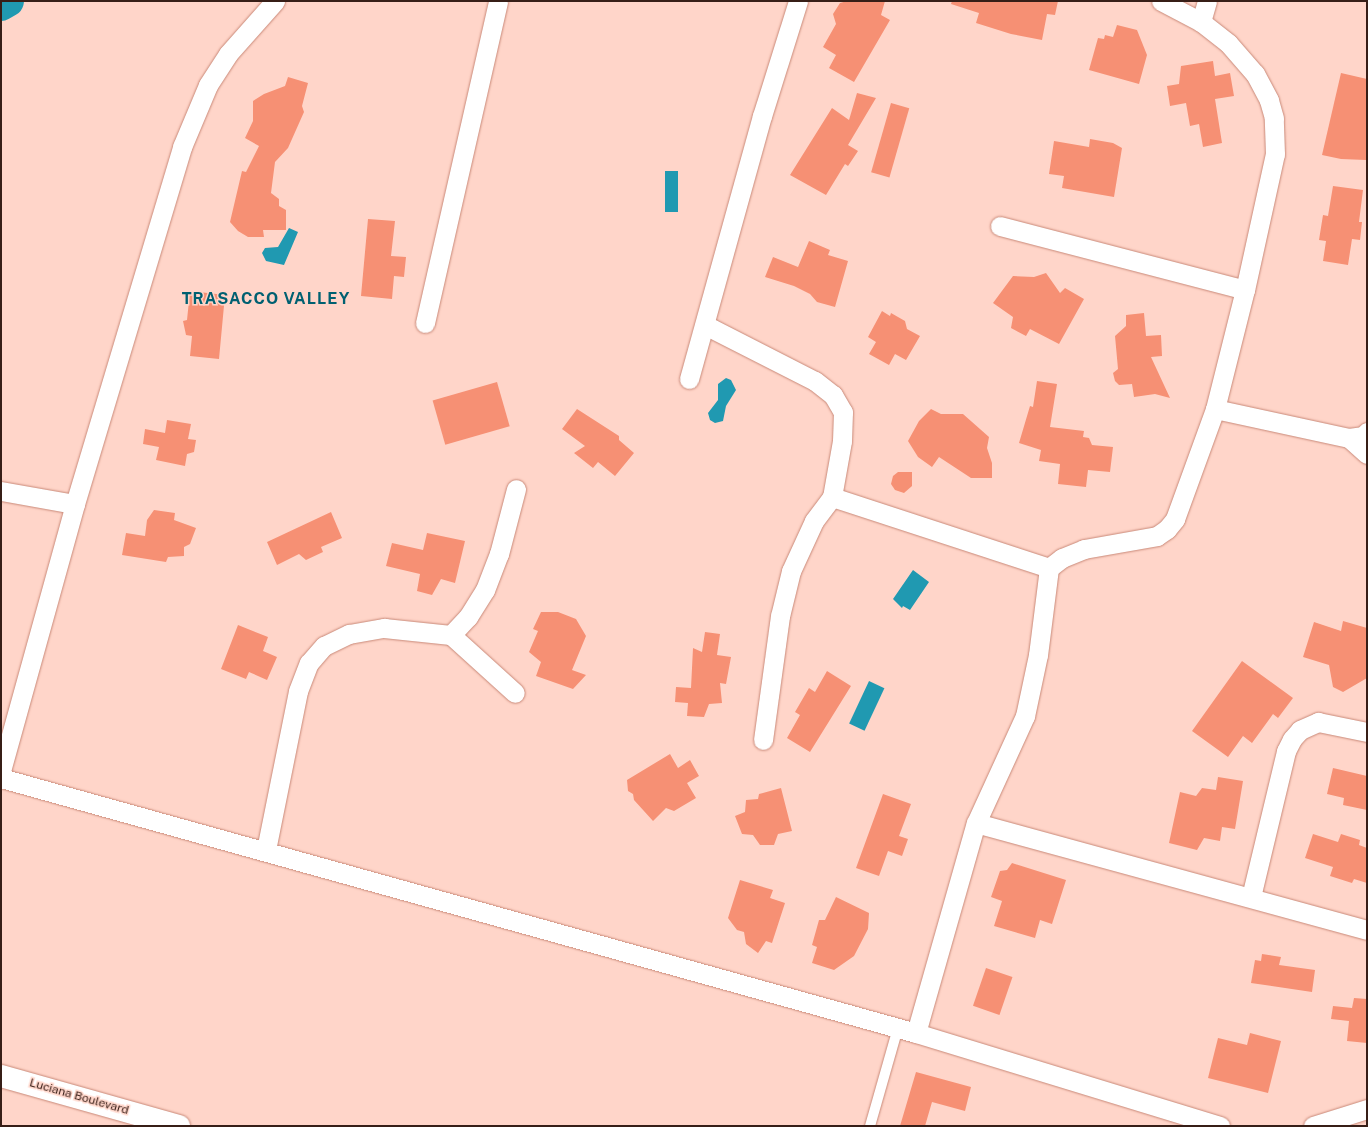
<!DOCTYPE html>
<style>
body{margin:0}
#map{position:relative;width:1368px;height:1127px;overflow:hidden;background:#ffd5c9;font-family:"Public Sans",sans-serif}
div>[style]{position:absolute}
.water>*{inset:0;background:#2099b1;transform-origin:0 0}
.river>*{height:32px;margin:-16px;padding:0 16px;transform-origin:16px;border-radius:16px;background:#2099b1}
.building>*{inset:0;background:#f69074;transform-origin:0 0}
.roads{filter:drop-shadow(0 0 1px #c98978) drop-shadow(0 0 1px #c98978)}
.service>*{height:10px;margin:-5px;padding:0 5px;transform-origin:5px;border-radius:5px;background:#fff}
.minor>*{height:19px;margin:-9.5px;padding:0 9.5px;transform-origin:9.5px;border-radius:9.5px;background:#fff}
.tertiary>*{height:22px;margin:-11px;padding:0 11px;transform-origin:11px;border-radius:11px;background:#fff}
span{translate:-50% -50%;white-space:nowrap;text-align:center;line-height:1.15;-webkit-text-stroke:3px #ffd5c9;paint-order:stroke}
.street-label{font-size:12px;color:#371e17}
.district-label{font-size:16px;color:#006071;font-weight:700;letter-spacing:1px}
.frame{position:absolute;inset:0;border:2px solid #371e17;pointer-events:none}
</style>
<div id="map">
<div class="water">
<i style="left:665px;top:171px;width:13px;height:41px"></i>
<i style="clip-path:polygon(289px 228px,298px 232px,284px 265px,266px 261px,262px 253px,265px 248px,278px 247px)"></i>
<i style="clip-path:polygon(726px 378px,731px 380px,736px 390px,726px 406px,723px 421px,715px 423px,710px 420px,708px 413px,718px 400px,718px 384px)"></i>
<i style="clip-path:polygon(913px 570px,929px 582px,910px 610px,903px 606px,902px 608px,893px 599px)"></i>
<i style="left:869px;top:681px;width:17px;height:47px;rotate:25deg"></i>
</div>
<div class="river">
<i style="left:1px;top:5px;width:8px;rotate:-30deg"></i>
</div>
<div class="building">
<i style="clip-path:polygon(847px 1px,885px 1px,881px 15px,890px 20px,854px 82px,829px 68px,836px 55px,823px 47px,836px 24px,833px 14px,840px 3px)"></i>
<i style="clip-path:polygon(952px 1px,1058px 1px,1055px 15px,1047px 14px,1042px 40px,1011px 34px,976px 23px,979px 13px,951px 4px)"></i>
<i style="clip-path:polygon(1117px 25px,1137px 30px,1147px 55px,1139px 84px,1089px 70px,1098px 38px,1104px 39px,1105px 35px,1113px 37px)"></i>
<i style="clip-path:polygon(1213px 61px,1215px 76px,1230px 73px,1234px 96px,1215px 99px,1222px 143px,1203px 147px,1199px 124px,1190px 126px,1186px 103px,1170px 106px,1167px 86px,1179px 84px,1181px 66px)"></i>
<i style="clip-path:polygon(1341px 73px,1367px 79px,1366px 160px,1341px 159px,1322px 155px)"></i>
<i style="clip-path:polygon(288px 77px,308px 83px,302px 106px,304px 112px,288px 148px,275px 162px,271px 193px,279px 199px,279px 206px,286px 210px,286px 230px,263px 230px,264px 237px,248px 237px,238px 231px,230px 222px,242px 171px,246px 172px,259px 146px,245px 138px,253px 121px,253px 101px,264px 94px,285px 86px)"></i>
<i style="clip-path:polygon(857px 93px,876px 98px,848px 145px,858px 151px,848px 166px,845px 164px,826px 195px,790px 175px,832px 108px,849px 120px)"></i>
<i style="left:891px;top:103px;width:19px;height:72px;rotate:16deg"></i>
<i style="clip-path:polygon(1090px 139px,1113px 143px,1122px 148px,1114px 197px,1062px 188px,1064px 176px,1049px 174px,1054px 141px,1089px 147px)"></i>
<i style="clip-path:polygon(1333px 186px,1363px 190px,1359px 222px,1362px 222px,1360px 240px,1352px 239px,1348px 265px,1323px 261px,1326px 241px,1319px 240px,1323px 215px,1328px 216px)"></i>
<i style="clip-path:polygon(368px 219px,395px 221px,391px 256px,406px 257px,404px 277px,394px 276px,392px 299px,361px 296px)"></i>
<i style="clip-path:polygon(809px 241px,830px 250px,828px 255px,848px 261px,835px 307px,817px 302px,810px 294px,794px 286px,765px 277px,773px 257px,798px 267px)"></i>
<i style="clip-path:polygon(1046px 273px,1060px 293px,1065px 288px,1084px 299px,1059px 344px,1030px 329px,1026px 336px,1011px 328px,1013px 317px,993px 303px,1013px 276px,1034px 277px)"></i>
<i style="clip-path:polygon(190px 291px,225px 295px,219px 359px,190px 356px,192px 336px,186px 335px,183px 321px,187px 320px)"></i>
<i style="clip-path:polygon(882px 311px,890px 316px,891px 313px,905px 321px,907px 329px,920px 336px,906px 360px,895px 354px,889px 365px,869px 354px,876px 342px,868px 337px)"></i>
<i style="clip-path:polygon(1144px 313px,1146px 336px,1161px 335px,1162px 356px,1151px 357px,1170px 398px,1155px 394px,1134px 397px,1132px 384px,1119px 385px,1115px 381px,1113px 373px,1118px 369px,1115px 336px,1126px 326px,1126px 315px)"></i>
<i style="clip-path:polygon(1037px 381px,1057px 384px,1050px 427px,1084px 431px,1083px 437px,1089px 438px,1092px 445px,1113px 447px,1110px 472px,1088px 470px,1086px 487px,1058px 484px,1060px 464px,1039px 461px,1041px 450px,1019px 443px,1030px 406px,1033px 407px)"></i>
<i style="left:497px;top:382px;width:46px;height:67px;rotate:74deg"></i>
<i style="clip-path:polygon(577px 409px,619px 436px,619px 440px,634px 453px,615px 476px,598px 462px,593px 468px,574px 453px,585px 446px,562px 429px)"></i>
<i style="clip-path:polygon(931px 409px,941px 414px,963px 414px,989px 437px,987px 448px,992px 463px,992px 478px,971px 478px,939px 457px,932px 467px,918px 457px,908px 441px,919px 421px)"></i>
<i style="clip-path:polygon(167px 420px,191px 424px,188px 439px,196px 440px,194px 452px,187px 454px,185px 466px,156px 460px,159px 447px,143px 444px,145px 429px,165px 433px)"></i>
<i style="clip-path:polygon(898px 472px,912px 472px,912px 486px,904px 493px,895px 490px,891px 484px,893px 476px)"></i>
<i style="clip-path:polygon(154px 510px,175px 513px,174px 520px,196px 528px,190px 544px,184px 547px,184px 556px,168px 557px,166px 562px,122px 555px,126px 533px,145px 536px,147px 520px)"></i>
<i style="clip-path:polygon(331px 512px,342px 538px,321px 547px,323px 552px,306px 560px,299px 554px,277px 565px,267px 542px)"></i>
<i style="clip-path:polygon(427px 533px,465px 541px,455px 583px,441px 579px,432px 595px,417px 591px,420px 574px,386px 566px,392px 543px,423px 550px)"></i>
<i style="clip-path:polygon(541px 612px,558px 612px,576px 619px,586px 636px,572px 670px,586px 675px,573px 689px,536px 676px,541px 662px,529px 652px,538px 631px,533px 629px)"></i>
<i style="clip-path:polygon(1343px 621px,1367px 628px,1367px 678px,1343px 692px,1333px 687px,1329px 665px,1303px 657px,1314px 622px,1341px 631px)"></i>
<i style="clip-path:polygon(238px 625px,268px 637px,263px 651px,277px 657px,267px 680px,249px 672px,246px 679px,221px 669px)"></i>
<i style="clip-path:polygon(705px 632px,720px 634px,717px 655px,731px 657px,726px 684px,720px 683px,722px 703px,709px 704px,704px 717px,687px 716px,688px 703px,675px 702px,676px 687px,691px 688px,693px 648px,702px 652px)"></i>
<i style="clip-path:polygon(1242px 661px,1293px 698px,1278px 718px,1273px 714px,1252px 743px,1243px 736px,1228px 757px,1192px 731px)"></i>
<i style="clip-path:polygon(827px 671px,851px 686px,810px 752px,787px 738px,800px 715px,795px 712px,809px 688px,815px 692px)"></i>
<i style="clip-path:polygon(670px 754px,678px 768px,690px 760px,699px 776px,687px 783px,696px 798px,674px 811px,666px 808px,653px 821px,634px 800px,633px 794px,628px 791px,627px 780px)"></i>
<i style="clip-path:polygon(1333px 768px,1367px 776px,1367px 810px,1343px 805px,1344px 798px,1327px 794px)"></i>
<i style="clip-path:polygon(1218px 777px,1243px 781px,1235px 829px,1222px 827px,1220px 841px,1204px 838px,1197px 850px,1169px 843px,1180px 792px,1196px 796px,1202px 788px,1216px 790px)"></i>
<i style="clip-path:polygon(781px 788px,792px 831px,778px 834px,774px 845px,760px 845px,753px 835px,742px 834px,735px 816px,745px 812px,746px 800px,758px 799px,759px 794px)"></i>
<i style="clip-path:polygon(883px 794px,911px 804px,899px 836px,908px 839px,902px 856px,888px 851px,879px 876px,856px 868px)"></i>
<i style="clip-path:polygon(1313px 834px,1338px 842px,1341px 834px,1360px 840px,1359px 845px,1367px 848px,1367px 883px,1354px 879px,1352px 883px,1330px 876px,1333px 867px,1305px 858px)"></i>
<i style="clip-path:polygon(1012px 863px,1066px 880px,1052px 924px,1040px 920px,1035px 938px,994px 926px,1002px 901px,991px 897px,1000px 871px,1007px 870px)"></i>
<i style="clip-path:polygon(740px 880px,773px 890px,770px 898px,785px 903px,772px 943px,766px 941px,758px 953px,746px 944px,744px 932px,737px 930px,728px 918px)"></i>
<i style="clip-path:polygon(836px 897px,869px 913px,868px 929px,854px 956px,834px 970px,812px 963px,817px 947px,812px 945px,819px 920px,825px 920px)"></i>
<i style="clip-path:polygon(1262px 954px,1281px 957px,1279px 965px,1315px 970px,1312px 992px,1251px 983px,1255px 960px,1261px 961px)"></i>
<i style="left:986px;top:968px;width:28px;height:40px;rotate:19deg"></i>
<i style="clip-path:polygon(1354px 998px,1367px 999px,1367px 1043px,1347px 1041px,1349px 1021px,1331px 1019px,1333px 1006px,1352px 1008px)"></i>
<i style="clip-path:polygon(1250px 1033px,1281px 1041px,1268px 1093px,1208px 1078px,1218px 1038px,1247px 1045px)"></i>
<i style="clip-path:polygon(916px 1072px,971px 1087px,965px 1111px,932px 1102px,925px 1126px,900px 1126px)"></i>
</div>
<div class="roads">
<div class="service">
<i style="left:870px;top:1126px;width:102px;rotate:-74.1deg"></i>
</div>
<div class="minor">
<i style="left:1201px;top:22px;width:22px;rotate:-74deg"></i>
<i style="left:1000px;top:226px;width:253px;rotate:14.6deg"></i>
<i style="left:425px;top:323px;width:330px;rotate:-77.2deg"></i>
<i style="left:705px;top:325px;width:123px;rotate:27deg"></i>
<i style="left:815px;top:381px;width:23px;rotate:38deg"></i>
<i style="left:833px;top:395px;width:20px;rotate:60deg"></i>
<i style="left:843px;top:412px;width:29px;rotate:92deg"></i>
<i style="left:842px;top:441px;width:57px;rotate:100.1deg"></i>
<i style="left:832px;top:497px;width:30px;rotate:127deg"></i>
<i style="left:814px;top:521px;width:55px;rotate:114.7deg"></i>
<i style="left:791px;top:571px;width:46px;rotate:103.7deg"></i>
<i style="left:780px;top:616px;width:125px;rotate:97.8deg"></i>
<i style="left:689px;top:379px;width:273px;rotate:-74.5deg"></i>
<i style="left:762px;top:116px;width:121px;rotate:-72.6deg"></i>
<i style="left:1215px;top:409px;width:137px;rotate:12.2deg"></i>
<i style="left:1349px;top:438px;width:15px;rotate:-8deg"></i>
<i style="left:1364px;top:436px;width:5px;rotate:-53deg"></i>
<i style="left:1349px;top:438px;width:24px;rotate:42deg"></i>
<i style="left:1px;top:491px;width:75px;rotate:10deg"></i>
<i style="left:832px;top:497px;width:228px;rotate:18.1deg"></i>
<i style="left:451px;top:635px;width:25px;rotate:-47deg"></i>
<i style="left:468px;top:617px;width:32px;rotate:-58deg"></i>
<i style="left:485px;top:590px;width:39px;rotate:-69deg"></i>
<i style="left:499px;top:554px;width:67px;rotate:-75.3deg"></i>
<i style="left:1px;top:771px;width:277px;rotate:-74.5deg"></i>
<i style="left:75px;top:504px;width:373px;rotate:-73.3deg"></i>
<i style="left:182px;top:147px;width:67px;rotate:-67.2deg"></i>
<i style="left:208px;top:85px;width:37px;rotate:-57deg"></i>
<i style="left:228px;top:54px;width:71px;rotate:-48.4deg"></i>
<i style="left:1px;top:778px;width:950px;rotate:15.57deg"></i>
<i style="left:916px;top:1033px;width:318px;rotate:17deg"></i>
<i style="left:976px;top:823px;width:405px;rotate:15.3deg"></i>
<i style="left:266px;top:850px;width:162px;rotate:-78.6deg"></i>
<i style="left:298px;top:691px;width:30px;rotate:-69deg"></i>
<i style="left:309px;top:663px;width:23px;rotate:-49deg"></i>
<i style="left:324px;top:646px;width:28px;rotate:-26deg"></i>
<i style="left:349px;top:634px;width:36px;rotate:-10deg"></i>
<i style="left:384px;top:628px;width:67px;rotate:6deg"></i>
<i style="left:451px;top:635px;width:86px;rotate:42.2deg"></i>
<i style="left:1251px;top:897px;width:150px;rotate:-76.5deg"></i>
<i style="left:1286px;top:751px;width:13px;rotate:-63deg"></i>
<i style="left:1292px;top:739px;width:12px;rotate:-48deg"></i>
<i style="left:1300px;top:730px;width:20px;rotate:-24deg"></i>
<i style="left:1318px;top:722px;width:50px;rotate:11.5deg"></i>
<i style="left:916px;top:1033px;width:218px;rotate:-74.1deg"></i>
<i style="left:976px;top:823px;width:118px;rotate:-65.4deg"></i>
<i style="left:1025px;top:716px;width:62px;rotate:-78deg"></i>
<i style="left:1038px;top:655px;width:88px;rotate:-82.8deg"></i>
<i style="left:1049px;top:568px;width:16px;rotate:-38deg"></i>
<i style="left:1062px;top:558px;width:24px;rotate:-22deg"></i>
<i style="left:1084px;top:549px;width:74px;rotate:-10.1deg"></i>
<i style="left:1157px;top:536px;width:12px;rotate:-35deg"></i>
<i style="left:1167px;top:529px;width:13px;rotate:-51deg"></i>
<i style="left:1175px;top:519px;width:117px;rotate:-70deg"></i>
<i style="left:1215px;top:409px;width:123px;rotate:-75.9deg"></i>
<i style="left:1245px;top:290px;width:139px;rotate:-77.6deg"></i>
<i style="left:1275px;top:154px;width:36px;rotate:-92deg"></i>
<i style="left:1274px;top:118px;width:19px;rotate:-106deg"></i>
<i style="left:1269px;top:100px;width:30px;rotate:-118deg"></i>
<i style="left:1255px;top:74px;width:41px;rotate:-131.1deg"></i>
<i style="left:1228px;top:43px;width:34px;rotate:-142deg"></i>
<i style="left:1201px;top:22px;width:45px;rotate:-152.3deg"></i>
<i style="left:1313px;top:1126px;width:57px;rotate:-17.5deg"></i>
</div>
<div class="tertiary">
<i style="left:1px;top:1076px;width:185px;rotate:15.7deg"></i>
</div>
</div>
<div class="street-label">
<span style="left:79px;top:1097px;rotate:16deg">Luciana Boulevard</span>
</div>
<div class="district-label">
<span style="left:266px;top:299px">TRASACCO VALLEY</span>
</div>
<div class="frame"></div>
</div>
